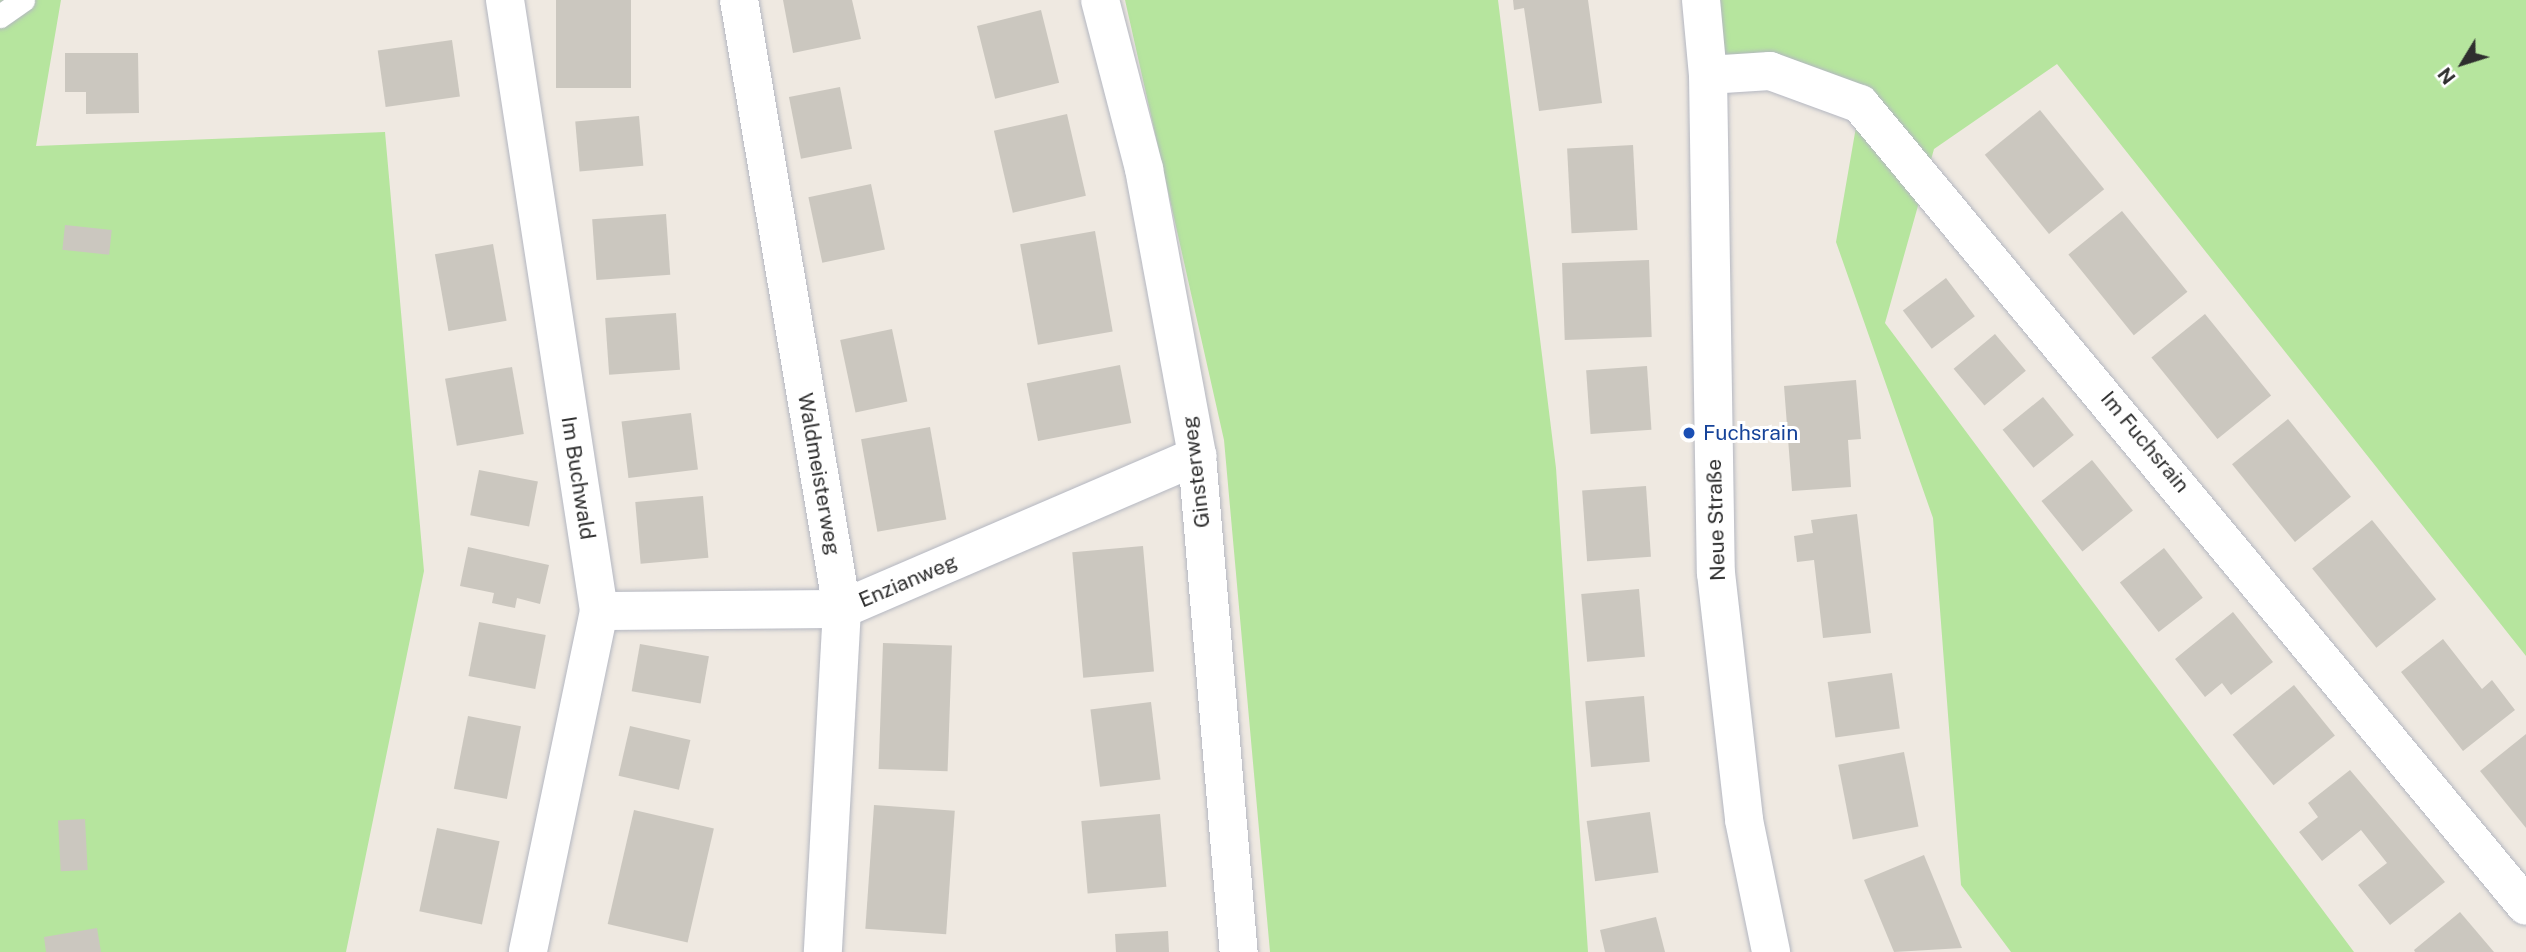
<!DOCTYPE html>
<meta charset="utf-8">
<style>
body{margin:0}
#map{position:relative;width:2526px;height:952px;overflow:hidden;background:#efe9e1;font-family:"Public Sans",sans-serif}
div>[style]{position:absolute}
.green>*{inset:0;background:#b6e59e}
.building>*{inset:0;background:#cbc7bf;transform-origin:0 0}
.roads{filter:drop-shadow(0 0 2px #b4b7c1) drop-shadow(0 0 2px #b4b7c1)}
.lane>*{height:23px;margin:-11.5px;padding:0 11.5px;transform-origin:11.5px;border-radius:11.5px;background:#fff}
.street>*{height:38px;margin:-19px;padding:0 19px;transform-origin:19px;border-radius:19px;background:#fff}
.dots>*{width:19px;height:19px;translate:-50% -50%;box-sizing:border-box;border:4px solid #fff;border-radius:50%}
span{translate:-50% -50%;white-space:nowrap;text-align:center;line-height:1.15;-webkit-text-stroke:6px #fff;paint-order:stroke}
.transit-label{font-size:21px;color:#164399}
.left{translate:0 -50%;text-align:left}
.street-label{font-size:21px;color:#2e2e2e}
.north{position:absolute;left:2428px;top:28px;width:70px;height:70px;-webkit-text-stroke:5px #fff;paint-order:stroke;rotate:232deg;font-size:19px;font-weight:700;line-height:28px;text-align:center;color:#2e2e2e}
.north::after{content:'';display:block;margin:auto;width:24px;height:32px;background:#2e2e2e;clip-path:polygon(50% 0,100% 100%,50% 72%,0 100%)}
</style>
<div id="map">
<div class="green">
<i style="clip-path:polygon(0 0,61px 0,36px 146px,385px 132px,424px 571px,346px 952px,0 952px)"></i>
<i style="clip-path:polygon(1125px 0,1498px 0,1556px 468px,1588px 952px,1270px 952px,1224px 440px)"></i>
<i style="clip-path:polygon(1701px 0,2526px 0,2526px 656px,2057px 64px,1934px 149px,1885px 323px,2354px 952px,2011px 952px,1961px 885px,1933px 518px,1836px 242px,1860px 104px,1708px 75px)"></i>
</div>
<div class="building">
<i style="left:556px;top:0;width:75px;height:88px"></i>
<i style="clip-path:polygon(783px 0,852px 0,861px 39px,793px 53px)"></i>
<i style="clip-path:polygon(1513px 0,1588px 0,1602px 103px,1539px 111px,1524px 8px,1514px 10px)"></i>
<i style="left:1041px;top:10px;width:75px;height:66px;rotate:76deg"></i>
<i style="left:452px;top:40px;width:57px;height:75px;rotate:82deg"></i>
<i style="clip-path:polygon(65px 53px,138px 53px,139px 113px,86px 114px,86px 92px,65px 92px)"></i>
<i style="left:840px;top:87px;width:63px;height:52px;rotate:79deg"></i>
<i style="left:2040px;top:110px;width:102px;height:71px;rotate:51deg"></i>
<i style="left:1067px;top:114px;width:84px;height:75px;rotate:77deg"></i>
<i style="left:639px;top:116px;width:50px;height:64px;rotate:85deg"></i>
<i style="left:1633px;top:145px;width:85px;height:66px;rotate:87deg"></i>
<i style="left:871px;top:184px;width:67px;height:64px;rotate:78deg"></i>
<i style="left:2122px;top:211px;width:104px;height:69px;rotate:51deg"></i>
<i style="left:666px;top:214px;width:61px;height:74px;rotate:86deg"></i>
<i style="left:65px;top:225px;width:47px;height:25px;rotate:6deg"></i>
<i style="left:1095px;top:231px;width:102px;height:76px;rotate:80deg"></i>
<i style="left:493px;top:244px;width:78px;height:59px;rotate:80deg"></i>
<i style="left:1649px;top:260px;width:77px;height:87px;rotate:88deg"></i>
<i style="left:1946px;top:278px;width:48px;height:54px;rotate:53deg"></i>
<i style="left:676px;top:313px;width:57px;height:71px;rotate:86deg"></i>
<i style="left:2205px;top:314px;width:105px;height:69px;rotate:51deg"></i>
<i style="left:892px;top:329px;width:74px;height:53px;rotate:78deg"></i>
<i style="left:1995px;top:334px;width:48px;height:54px;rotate:50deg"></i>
<i style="left:1120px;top:365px;width:59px;height:95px;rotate:79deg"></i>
<i style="left:1647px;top:366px;width:64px;height:61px;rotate:86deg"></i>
<i style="left:512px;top:367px;width:68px;height:68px;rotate:80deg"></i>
<i style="clip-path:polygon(1856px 380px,1861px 439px,1848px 440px,1851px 487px,1792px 491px,1784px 386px)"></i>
<i style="left:2043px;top:397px;width:49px;height:52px;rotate:51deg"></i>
<i style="left:691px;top:413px;width:57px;height:70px;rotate:83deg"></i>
<i style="left:2288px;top:419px;width:100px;height:72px;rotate:51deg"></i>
<i style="left:930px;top:427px;width:94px;height:70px;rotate:80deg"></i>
<i style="left:2092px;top:460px;width:65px;height:65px;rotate:51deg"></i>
<i style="left:479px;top:470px;width:60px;height:46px;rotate:11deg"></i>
<i style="left:1646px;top:486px;width:71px;height:64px;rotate:86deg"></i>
<i style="left:703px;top:496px;width:62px;height:68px;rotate:85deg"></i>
<i style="clip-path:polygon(1857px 514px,1871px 633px,1823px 638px,1814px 560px,1797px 562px,1794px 536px,1813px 533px,1811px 520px)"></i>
<i style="left:2372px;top:520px;width:102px;height:77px;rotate:51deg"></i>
<i style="left:1143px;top:546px;width:126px;height:71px;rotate:85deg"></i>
<i style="clip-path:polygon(468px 547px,549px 565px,540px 604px,517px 598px,515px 608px,492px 603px,494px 593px,460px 586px)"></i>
<i style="left:2164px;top:548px;width:63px;height:56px;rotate:52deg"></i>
<i style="left:1639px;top:589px;width:68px;height:58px;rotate:85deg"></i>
<i style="clip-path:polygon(2233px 612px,2273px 662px,2231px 695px,2222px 683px,2205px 697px,2175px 659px)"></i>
<i style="left:479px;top:622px;width:68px;height:55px;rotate:11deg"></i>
<i style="clip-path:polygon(2443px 639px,2482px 689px,2492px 680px,2515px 710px,2463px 751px,2401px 672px)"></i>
<i style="left:883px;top:643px;width:69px;height:126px;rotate:2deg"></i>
<i style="left:640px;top:644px;width:70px;height:48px;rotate:10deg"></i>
<i style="left:1892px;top:673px;width:56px;height:65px;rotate:82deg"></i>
<i style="left:2294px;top:685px;width:65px;height:79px;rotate:51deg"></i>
<i style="left:1644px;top:696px;width:66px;height:59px;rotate:85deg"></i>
<i style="left:1151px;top:702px;width:78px;height:61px;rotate:83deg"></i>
<i style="left:468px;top:716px;width:54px;height:74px;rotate:11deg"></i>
<i style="left:630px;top:726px;width:62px;height:51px;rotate:13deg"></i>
<i style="clip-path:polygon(2526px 734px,2526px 828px,2480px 771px)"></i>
<i style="left:1904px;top:752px;width:76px;height:67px;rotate:79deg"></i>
<i style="clip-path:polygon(2350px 770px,2445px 882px,2390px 925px,2358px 885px,2387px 863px,2361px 830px,2322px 861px,2299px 832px,2318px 817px,2308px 803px)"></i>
<i style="left:874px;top:805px;width:81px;height:124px;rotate:4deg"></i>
<i style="left:634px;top:810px;width:82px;height:117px;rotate:13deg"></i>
<i style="left:1650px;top:812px;width:61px;height:64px;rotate:82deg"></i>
<i style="left:1160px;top:814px;width:73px;height:79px;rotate:85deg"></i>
<i style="left:85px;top:819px;width:51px;height:27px;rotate:87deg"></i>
<i style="left:437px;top:828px;width:64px;height:85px;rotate:12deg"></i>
<i style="clip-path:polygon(1924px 855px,1962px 948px,1894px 952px,1864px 880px)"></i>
<i style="clip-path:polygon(2460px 912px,2494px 952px,2415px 952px,2414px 950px)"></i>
<i style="clip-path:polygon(1656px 917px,1665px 952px,1605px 952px,1600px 930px)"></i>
<i style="clip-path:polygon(97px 928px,101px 952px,46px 952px,44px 937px)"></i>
<i style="clip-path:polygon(1168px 931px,1169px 952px,1116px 952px,1115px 934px)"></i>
</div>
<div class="roads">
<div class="lane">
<i style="left:0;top:16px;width:28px;rotate:-35deg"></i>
</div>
<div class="street">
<i style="left:505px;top:0;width:618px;rotate:81.25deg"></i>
<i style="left:599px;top:611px;width:348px;rotate:101.8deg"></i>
<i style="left:739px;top:0;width:618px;rotate:80.4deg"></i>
<i style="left:842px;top:609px;width:344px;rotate:93.2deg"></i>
<i style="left:1100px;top:0;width:175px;rotate:75.4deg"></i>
<i style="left:1144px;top:169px;width:292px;rotate:79.5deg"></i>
<i style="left:1197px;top:456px;width:498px;rotate:85.2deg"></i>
<i style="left:1701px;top:0;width:75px;rotate:84.7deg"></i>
<i style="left:1708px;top:75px;width:498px;rotate:89.1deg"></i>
<i style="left:1716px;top:573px;width:249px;rotate:83.5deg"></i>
<i style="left:1744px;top:820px;width:135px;rotate:78.4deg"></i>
<i style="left:1708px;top:75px;width:62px;rotate:-3.7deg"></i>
<i style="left:1770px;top:71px;width:96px;rotate:20.1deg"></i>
<i style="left:1860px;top:104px;width:1042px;rotate:50.29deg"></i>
<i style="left:599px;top:611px;width:243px;rotate:-0.5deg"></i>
<i style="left:842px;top:609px;width:387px;rotate:-23.3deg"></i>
</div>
</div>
<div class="dots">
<i style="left:1689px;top:433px;background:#1a4fb4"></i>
</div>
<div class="transit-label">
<span class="left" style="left:1703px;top:433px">Fuchsrain</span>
</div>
<div class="street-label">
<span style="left:2145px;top:442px;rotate:50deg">Im Fuchsrain</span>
<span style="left:1196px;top:472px;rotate:-97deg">Ginsterweg</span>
<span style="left:819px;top:474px;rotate:80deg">Waldmeisterweg</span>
<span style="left:578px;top:478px;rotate:81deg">Im Buchwald</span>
<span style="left:1716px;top:520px;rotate:-92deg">Neue Straße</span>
<span style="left:908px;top:581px;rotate:-23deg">Enzianweg</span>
</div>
<div class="north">N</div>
</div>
